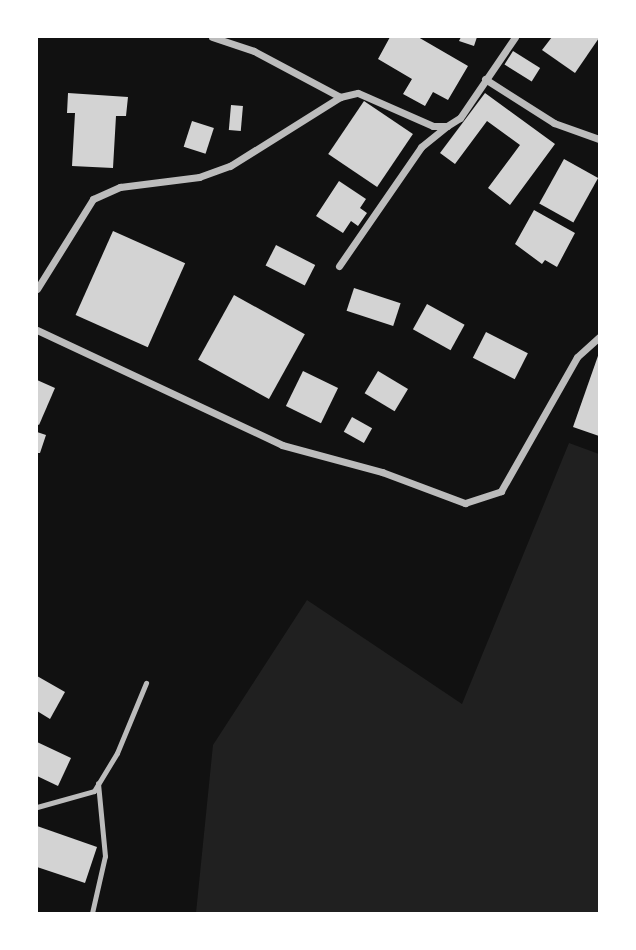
<!DOCTYPE html>
<style>
body{margin:0}
#map{position:relative;width:636px;height:950px;overflow:hidden;background:#111;font-family:"Golos Text",sans-serif}
div>[style]{position:absolute}
.green>*{inset:0;background:#202020}
.building>*{inset:0;background:#d3d3d3;transform-origin:0 0}
.service>*{height:5px;margin:-2.5px;padding:0 2.5px;transform-origin:2.5px;border-radius:2.5px;background:#bcbcbc}
.minor>*{height:7px;margin:-3.5px;padding:0 3.5px;transform-origin:3.5px;border-radius:3.5px;background:#bcbcbc}
span{translate:-50% -50%;white-space:nowrap;text-align:center;line-height:1.15;-webkit-text-stroke:7px #fff;paint-order:stroke}
.frame{position:absolute;inset:0;border:38px solid #fff;pointer-events:none}
</style>
<div id="map">
<div class="green">
<i style="clip-path:polygon(569px 443px,599px 454px,599px 913px,196px 913px,213px 745px,307px 600px,462px 704px)"></i>
</div>
<div class="building">
<i style="clip-path:polygon(390px 37px,418px 37px,468px 66px,448px 100px,433px 92px,425px 106px,403px 94px,412px 79px,378px 59px)"></i>
<i style="clip-path:polygon(461px 37px,477px 37px,474px 46px,459px 41px)"></i>
<i style="clip-path:polygon(552px 37px,599px 37px,599px 38px,575px 73px,542px 50px)"></i>
<i style="left:513px;top:51px;width:32px;height:16px;rotate:32deg"></i>
<i style="clip-path:polygon(68px 93px,128px 97px,126px 116px,116px 116px,113px 168px,72px 166px,75px 113px,67px 113px)"></i>
<i style="clip-path:polygon(485px 93px,555px 144px,510px 205px,488px 188px,520px 145px,487px 121px,455px 164px,440px 153px)"></i>
<i style="left:364px;top:101px;width:59px;height:64px;rotate:34deg"></i>
<i style="left:231px;top:105px;width:12px;height:25px;rotate:5deg"></i>
<i style="left:192px;top:121px;width:23px;height:27px;rotate:18deg"></i>
<i style="left:564px;top:159px;width:39px;height:51px;rotate:29deg"></i>
<i style="clip-path:polygon(339px 181px,366px 199px,360px 208px,367px 213px,358px 226px,351px 221px,343px 233px,316px 216px)"></i>
<i style="clip-path:polygon(534px 210px,575px 233px,557px 267px,545px 260px,542px 264px,515px 244px)"></i>
<i style="left:113px;top:231px;width:79px;height:92px;rotate:24deg"></i>
<i style="left:276px;top:245px;width:44px;height:23px;rotate:27deg"></i>
<i style="left:354px;top:288px;width:49px;height:24px;rotate:18deg"></i>
<i style="left:234px;top:295px;width:81px;height:74px;rotate:29deg"></i>
<i style="left:427px;top:304px;width:43px;height:29px;rotate:29deg"></i>
<i style="left:486px;top:332px;width:47px;height:29px;rotate:27deg"></i>
<i style="clip-path:polygon(599px 353px,599px 436px,573px 427px)"></i>
<i style="left:303px;top:371px;width:39px;height:39px;rotate:26deg"></i>
<i style="left:378px;top:371px;width:35px;height:26px;rotate:31deg"></i>
<i style="clip-path:polygon(37px 380px,55px 388px,39px 425px,37px 424px)"></i>
<i style="left:352px;top:417px;width:23px;height:17px;rotate:29deg"></i>
<i style="clip-path:polygon(37px 432px,46px 435px,40px 453px,37px 453px)"></i>
<i style="clip-path:polygon(37px 676px,65px 692px,50px 719px,37px 711px)"></i>
<i style="clip-path:polygon(37px 742px,71px 758px,58px 786px,37px 776px)"></i>
<i style="clip-path:polygon(37px 826px,97px 847px,85px 883px,37px 867px)"></i>
</div>
<div class="service">
<i style="left:37px;top:807px;width:59px;rotate:-15.7deg"></i>
<i style="left:94px;top:791px;width:44px;rotate:-58.8deg"></i>
<i style="left:117px;top:753px;width:76px;rotate:-67.5deg"></i>
<i style="left:92px;top:913px;width:58px;rotate:-77.2deg"></i>
<i style="left:105px;top:856px;width:73px;rotate:-95.5deg"></i>
</div>
<div class="minor">
<i style="left:212px;top:37px;width:44px;rotate:18.4deg"></i>
<i style="left:254px;top:51px;width:98px;rotate:28.1deg"></i>
<i style="left:485px;top:79px;width:82px;rotate:32.5deg"></i>
<i style="left:554px;top:123px;width:48px;rotate:19.6deg"></i>
<i style="left:339px;top:266px;width:145px;rotate:-55.4deg"></i>
<i style="left:421px;top:147px;width:33px;rotate:-39deg"></i>
<i style="left:37px;top:289px;width:106px;rotate:-58.1deg"></i>
<i style="left:93px;top:199px;width:30px;rotate:-24deg"></i>
<i style="left:120px;top:187px;width:80px;rotate:-7.2deg"></i>
<i style="left:199px;top:177px;width:33px;rotate:-20deg"></i>
<i style="left:230px;top:166px;width:130px;rotate:-32.1deg"></i>
<i style="left:340px;top:97px;width:18px;rotate:-13deg"></i>
<i style="left:358px;top:93px;width:82px;rotate:23.7deg"></i>
<i style="left:433px;top:126px;width:14px"></i>
<i style="left:447px;top:126px;width:15px;rotate:-32deg"></i>
<i style="left:460px;top:118px;width:98px;rotate:-55.8deg"></i>
<i style="left:37px;top:330px;width:271px;rotate:25.1deg"></i>
<i style="left:282px;top:445px;width:104px;rotate:15.1deg"></i>
<i style="left:382px;top:472px;width:89px;rotate:20.5deg"></i>
<i style="left:465px;top:503px;width:38px;rotate:-18deg"></i>
<i style="left:501px;top:491px;width:154px;rotate:-60.4deg"></i>
<i style="left:577px;top:357px;width:30px;rotate:-42deg"></i>
</div>
<div class="frame"></div>
</div>
